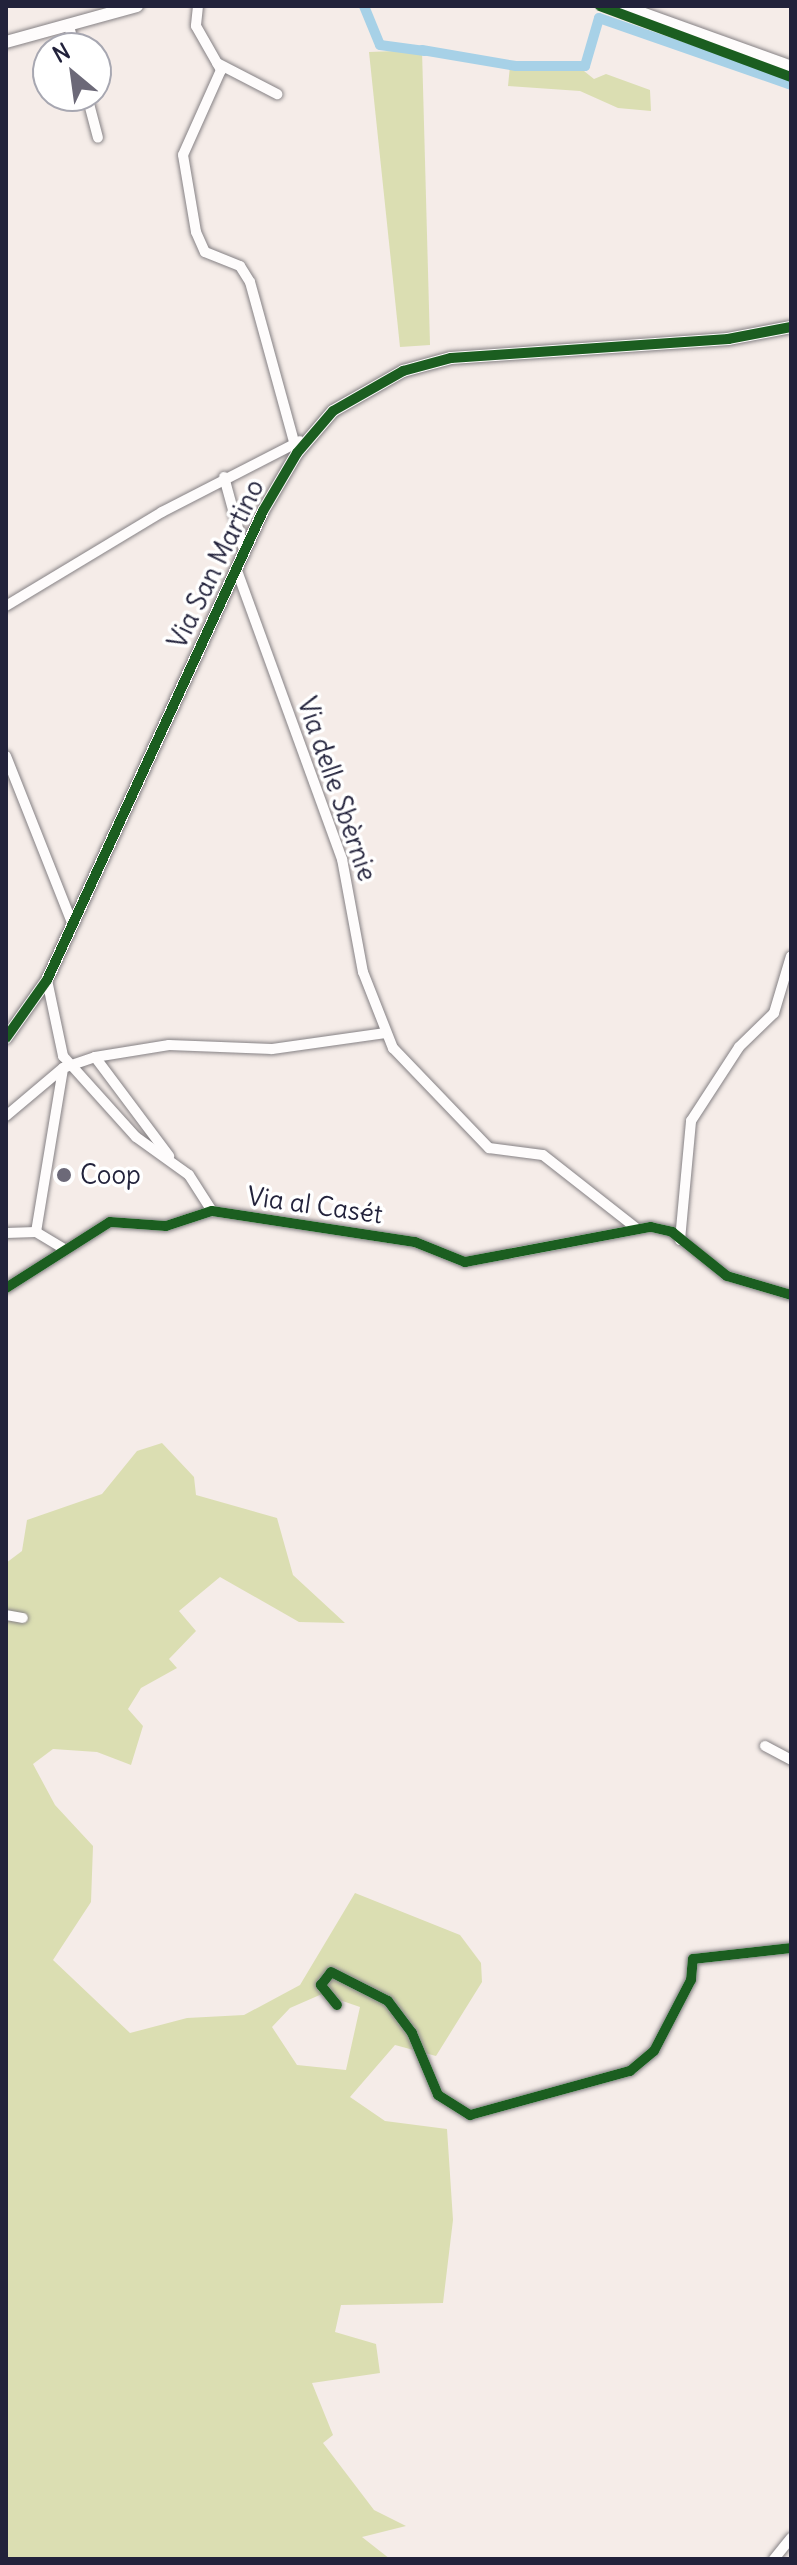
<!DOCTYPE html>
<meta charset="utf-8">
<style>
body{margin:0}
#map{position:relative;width:797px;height:2565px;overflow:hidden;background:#f5ece8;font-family:Delius,sans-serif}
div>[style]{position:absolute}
.green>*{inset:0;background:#dbdeb2}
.canal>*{height:10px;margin:-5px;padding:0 5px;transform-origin:5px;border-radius:5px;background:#a7d1e7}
.roads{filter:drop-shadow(0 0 2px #858184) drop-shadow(0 0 2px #858184)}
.minor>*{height:10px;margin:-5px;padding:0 5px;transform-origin:5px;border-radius:5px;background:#fefcfc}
.tertiary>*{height:12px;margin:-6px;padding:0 6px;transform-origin:6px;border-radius:6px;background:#fefcfc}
.cycleway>*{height:10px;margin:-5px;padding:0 5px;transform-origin:5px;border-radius:5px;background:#1b5e20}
.dots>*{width:22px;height:22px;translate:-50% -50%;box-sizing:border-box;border:4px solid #fff;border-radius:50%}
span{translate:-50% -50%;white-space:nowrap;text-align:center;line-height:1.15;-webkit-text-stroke:7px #fff;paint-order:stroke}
.street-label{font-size:26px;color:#22223b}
.poi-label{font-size:26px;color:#22223b}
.left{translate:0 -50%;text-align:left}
.frame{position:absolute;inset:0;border:8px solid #22223b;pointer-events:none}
.north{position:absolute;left:32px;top:32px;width:80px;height:80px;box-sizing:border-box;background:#fff;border:2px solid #a7a7b1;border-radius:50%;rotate:331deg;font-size:22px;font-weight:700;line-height:32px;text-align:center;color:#22223b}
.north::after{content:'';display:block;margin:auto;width:28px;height:36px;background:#6c6978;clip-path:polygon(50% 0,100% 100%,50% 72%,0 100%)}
</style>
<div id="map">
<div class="green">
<i style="clip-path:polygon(422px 50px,430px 345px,400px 347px,369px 52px)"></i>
<i style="clip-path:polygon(510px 66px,579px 67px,594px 79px,606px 74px,650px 90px,651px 111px,618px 108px,580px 91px,508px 86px)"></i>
<i style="clip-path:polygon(evenodd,162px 1443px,194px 1477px,196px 1495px,277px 1518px,293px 1575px,345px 1623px,299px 1622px,220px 1577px,179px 1611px,196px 1631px,169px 1659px,177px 1668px,141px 1688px,128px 1709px,143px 1726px,131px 1765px,97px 1752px,53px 1749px,33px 1764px,55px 1805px,93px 1846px,91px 1902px,53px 1960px,130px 2033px,187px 2018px,244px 2015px,300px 1985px,355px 1893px,460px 1935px,481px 1963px,482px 1982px,436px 2056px,395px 2045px,350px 2097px,385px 2121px,447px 2129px,453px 2220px,443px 2303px,341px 2305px,335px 2332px,376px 2344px,380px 2373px,312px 2383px,333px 2435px,323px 2443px,374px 2510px,406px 2526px,362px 2537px,390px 2559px,6px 2559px,6px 1563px,22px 1551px,27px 1520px,102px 1494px,137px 1451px,162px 1443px,322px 1994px,360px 2007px,346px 2070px,297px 2065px,272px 2027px,290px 2008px,322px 1994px)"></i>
</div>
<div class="canal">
<i style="left:364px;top:6px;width:42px;rotate:67.7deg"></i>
<i style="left:380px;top:45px;width:45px;rotate:7.6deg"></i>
<i style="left:422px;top:50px;width:95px;rotate:9.7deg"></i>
<i style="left:516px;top:66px;width:69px"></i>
<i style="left:585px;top:66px;width:50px;rotate:-73.7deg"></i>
<i style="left:599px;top:18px;width:203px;rotate:19.2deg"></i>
</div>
<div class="roads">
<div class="minor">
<i style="left:198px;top:6px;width:20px;rotate:96deg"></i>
<i style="left:196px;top:26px;width:51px;rotate:60.4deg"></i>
<i style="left:221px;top:70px;width:93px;rotate:114.1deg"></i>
<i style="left:183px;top:155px;width:78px;rotate:80.4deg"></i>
<i style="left:196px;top:232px;width:22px;rotate:66deg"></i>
<i style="left:205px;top:252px;width:38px;rotate:22deg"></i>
<i style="left:240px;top:266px;width:19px;rotate:58deg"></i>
<i style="left:250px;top:282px;width:166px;rotate:74.6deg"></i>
<i style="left:69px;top:26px;width:23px;rotate:75deg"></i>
<i style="left:217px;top:63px;width:68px;rotate:27.3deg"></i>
<i style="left:87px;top:96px;width:43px;rotate:75.3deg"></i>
<i style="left:224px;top:477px;width:76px;rotate:74.7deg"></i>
<i style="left:236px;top:568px;width:310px;rotate:70deg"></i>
<i style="left:342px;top:859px;width:115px;rotate:79.5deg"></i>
<i style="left:363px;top:972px;width:82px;rotate:68.5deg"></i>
<i style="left:393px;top:1048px;width:139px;rotate:46.2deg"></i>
<i style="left:489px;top:1148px;width:54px;rotate:7.4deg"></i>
<i style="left:543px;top:1155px;width:118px;rotate:38.1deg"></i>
<i style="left:6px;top:606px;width:182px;rotate:-31.1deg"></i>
<i style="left:162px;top:512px;width:155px;rotate:-27.2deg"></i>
<i style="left:6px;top:756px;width:182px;rotate:68.4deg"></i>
<i style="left:47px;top:980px;width:78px;rotate:78.1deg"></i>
<i style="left:63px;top:1056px;width:109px;rotate:48deg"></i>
<i style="left:136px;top:1137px;width:65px;rotate:35.6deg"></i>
<i style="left:189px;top:1175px;width:43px;rotate:57.4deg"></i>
<i style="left:95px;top:1057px;width:124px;rotate:53.2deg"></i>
<i style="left:6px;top:1116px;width:75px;rotate:-40.1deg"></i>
<i style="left:63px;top:1068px;width:34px;rotate:-19deg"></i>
<i style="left:95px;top:1057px;width:75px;rotate:-9.2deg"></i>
<i style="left:169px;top:1045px;width:103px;rotate:2.2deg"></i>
<i style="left:272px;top:1049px;width:115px;rotate:-8deg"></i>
<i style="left:36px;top:1232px;width:165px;rotate:-80.6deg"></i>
<i style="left:6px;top:1233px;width:30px;rotate:-2deg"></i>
<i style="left:36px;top:1232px;width:33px;rotate:31deg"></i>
<i style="left:680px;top:1240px;width:120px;rotate:-84.7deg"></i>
<i style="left:691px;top:1121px;width:88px;rotate:-57deg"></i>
<i style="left:739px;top:1047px;width:49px;rotate:-44.2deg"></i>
<i style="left:774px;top:1013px;width:59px;rotate:-73.4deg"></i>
<i style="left:6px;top:1288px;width:123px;rotate:-32.4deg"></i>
<i style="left:110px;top:1222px;width:56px;rotate:4.1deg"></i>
<i style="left:166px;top:1226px;width:48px;rotate:-18.1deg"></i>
<i style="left:212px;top:1211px;width:205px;rotate:8.7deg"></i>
<i style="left:415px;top:1242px;width:54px;rotate:21.8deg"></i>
<i style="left:465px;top:1262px;width:189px;rotate:-10.7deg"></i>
<i style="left:651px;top:1227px;width:22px;rotate:13deg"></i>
<i style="left:672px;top:1232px;width:70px;rotate:38.7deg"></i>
<i style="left:727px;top:1276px;width:67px;rotate:16.5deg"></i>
<i style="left:6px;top:1615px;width:17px;rotate:10deg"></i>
<i style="left:765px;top:1746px;width:30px;rotate:28deg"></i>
<i style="left:337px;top:2005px;width:26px;rotate:-129deg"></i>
<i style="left:321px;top:1985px;width:16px;rotate:-52deg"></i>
<i style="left:331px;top:1972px;width:64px;rotate:27deg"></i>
<i style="left:388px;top:2001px;width:40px;rotate:53deg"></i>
<i style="left:412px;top:2033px;width:67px;rotate:67.2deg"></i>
<i style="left:438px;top:2095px;width:38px;rotate:32deg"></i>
<i style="left:470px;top:2115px;width:166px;rotate:-15.4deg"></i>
<i style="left:630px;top:2071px;width:31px;rotate:-40deg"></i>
<i style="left:654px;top:2051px;width:80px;rotate:-62.5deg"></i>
<i style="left:691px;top:1980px;width:21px;rotate:-85deg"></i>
<i style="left:693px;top:1959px;width:99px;rotate:-6.4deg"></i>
<i style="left:774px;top:2559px;width:27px;rotate:-51deg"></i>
</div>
<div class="tertiary">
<i style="left:622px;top:6px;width:180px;rotate:19.8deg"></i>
<i style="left:6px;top:42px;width:136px;rotate:-15.4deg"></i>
<i style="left:6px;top:1038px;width:71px;rotate:-54.7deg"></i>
<i style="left:47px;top:980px;width:516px;rotate:-65.27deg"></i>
<i style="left:263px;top:511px;width:67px;rotate:-59.6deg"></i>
<i style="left:297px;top:453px;width:55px;rotate:-49.4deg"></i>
<i style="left:333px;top:411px;width:81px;rotate:-29.7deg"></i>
<i style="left:403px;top:371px;width:50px;rotate:-15.2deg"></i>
<i style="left:451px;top:358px;width:278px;rotate:-3.9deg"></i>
<i style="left:728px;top:339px;width:64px;rotate:-10.8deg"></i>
</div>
</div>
<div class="cycleway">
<i style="left:600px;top:6px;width:204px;rotate:20.4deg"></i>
<i style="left:6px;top:1038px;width:71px;rotate:-54.7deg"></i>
<i style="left:47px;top:980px;width:516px;rotate:-65.27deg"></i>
<i style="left:263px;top:511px;width:67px;rotate:-59.6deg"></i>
<i style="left:297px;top:453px;width:55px;rotate:-49.4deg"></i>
<i style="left:333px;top:411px;width:81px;rotate:-29.7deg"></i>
<i style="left:403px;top:371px;width:50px;rotate:-15.2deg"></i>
<i style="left:451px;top:358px;width:278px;rotate:-3.9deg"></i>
<i style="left:728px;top:339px;width:64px;rotate:-10.8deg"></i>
<i style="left:6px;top:1288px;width:123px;rotate:-32.4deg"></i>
<i style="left:110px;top:1222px;width:56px;rotate:4.1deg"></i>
<i style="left:166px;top:1226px;width:48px;rotate:-18.1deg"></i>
<i style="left:212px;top:1211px;width:205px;rotate:8.7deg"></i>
<i style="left:415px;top:1242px;width:54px;rotate:21.8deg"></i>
<i style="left:465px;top:1262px;width:189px;rotate:-10.7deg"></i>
<i style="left:651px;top:1227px;width:22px;rotate:13deg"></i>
<i style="left:672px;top:1232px;width:70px;rotate:38.7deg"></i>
<i style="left:727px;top:1276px;width:67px;rotate:16.5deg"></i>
<i style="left:337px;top:2005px;width:26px;rotate:-129deg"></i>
<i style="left:321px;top:1985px;width:16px;rotate:-52deg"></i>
<i style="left:331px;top:1972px;width:64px;rotate:27deg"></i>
<i style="left:388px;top:2001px;width:40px;rotate:53deg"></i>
<i style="left:412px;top:2033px;width:67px;rotate:67.2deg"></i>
<i style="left:438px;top:2095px;width:38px;rotate:32deg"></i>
<i style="left:470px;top:2115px;width:166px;rotate:-15.4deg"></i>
<i style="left:630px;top:2071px;width:31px;rotate:-40deg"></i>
<i style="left:654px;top:2051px;width:80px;rotate:-62.5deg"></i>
<i style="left:691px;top:1980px;width:21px;rotate:-85deg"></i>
<i style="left:693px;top:1959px;width:99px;rotate:-6.4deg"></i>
</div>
<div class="dots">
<i style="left:64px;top:1175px;background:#6c6978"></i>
</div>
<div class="street-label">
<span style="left:216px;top:564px;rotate:-64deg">Via San Martino</span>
<span style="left:337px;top:789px;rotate:71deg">Via delle Sbèrnie</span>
<span style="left:315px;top:1205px;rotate:8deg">Via al Casét</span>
</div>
<div class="poi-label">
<span class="left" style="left:80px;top:1175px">Coop</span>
</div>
<div class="frame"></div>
<div class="north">N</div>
</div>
